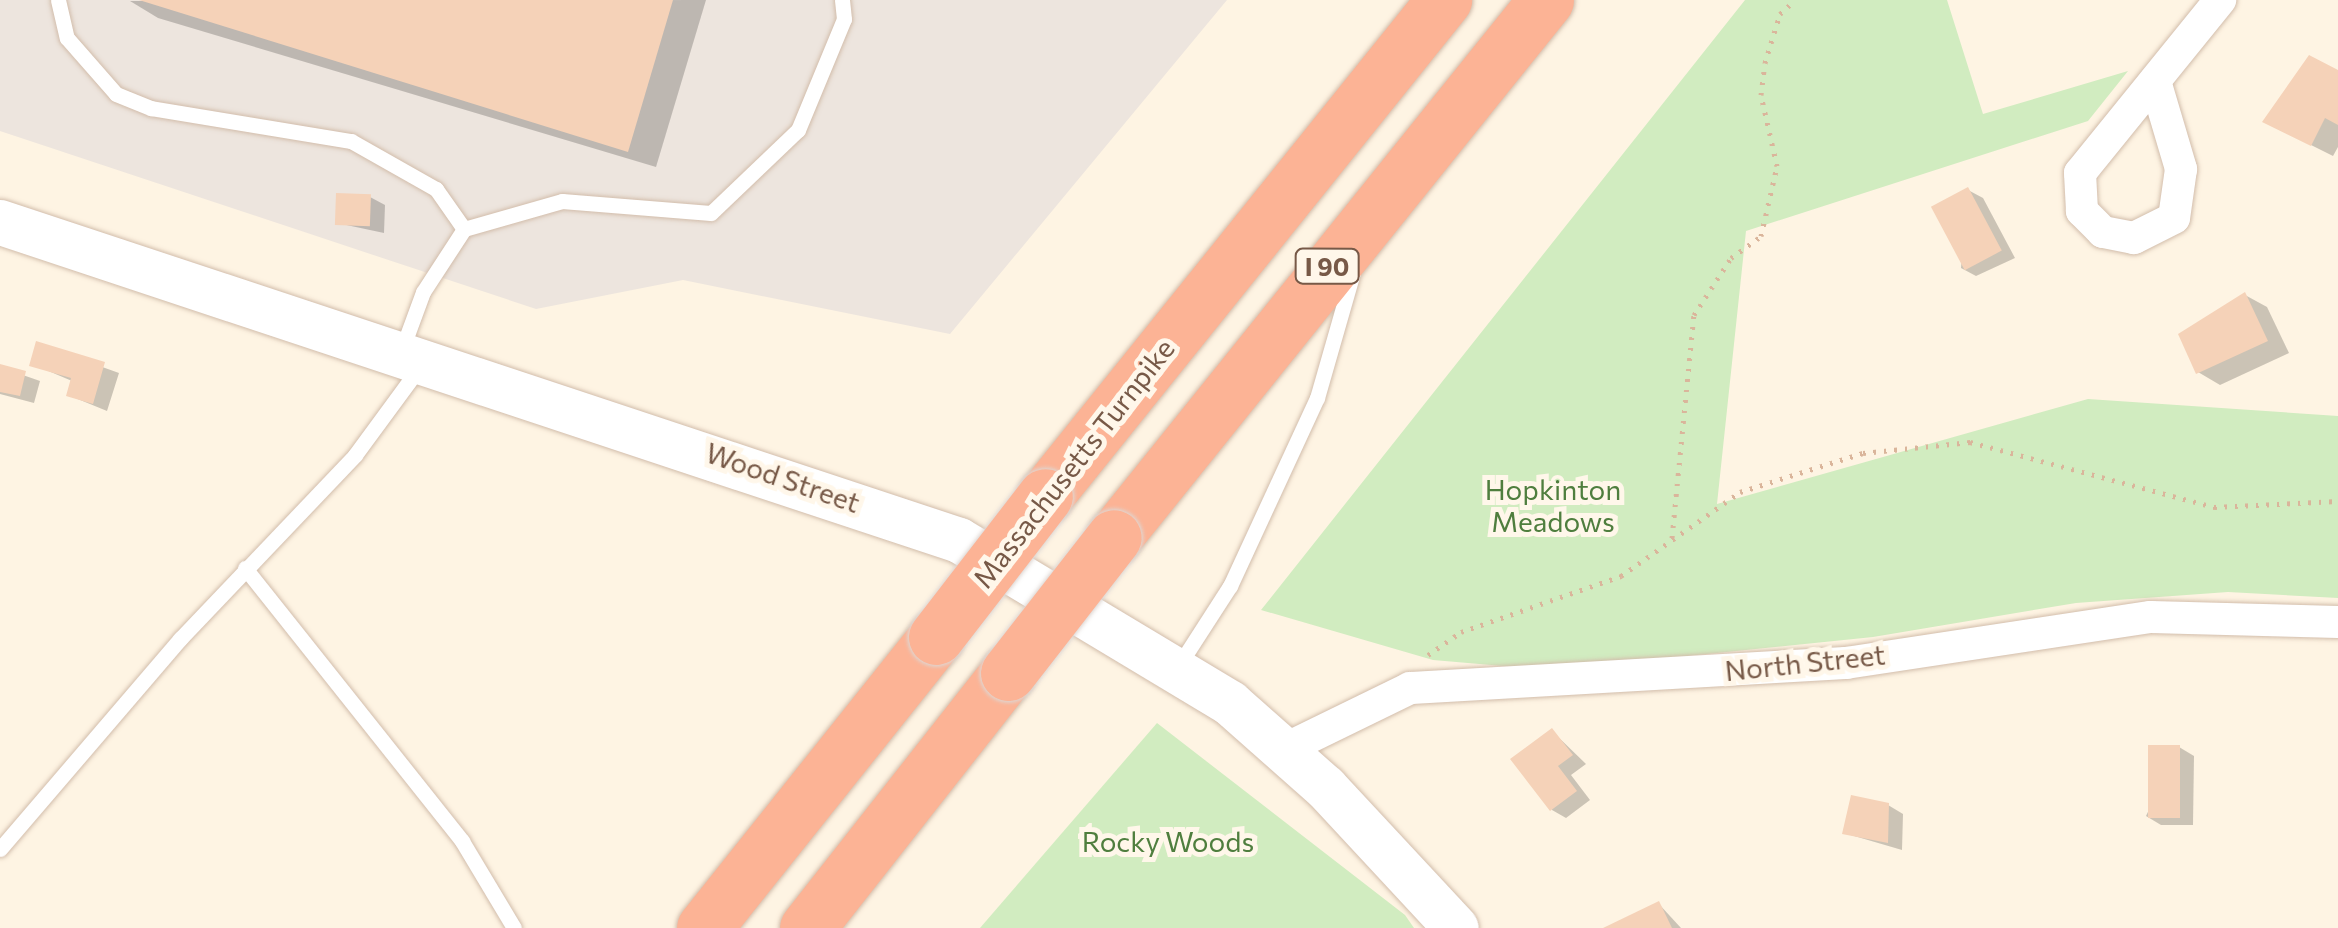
<!DOCTYPE html>
<style>
body{margin:0}
#map{position:relative;width:2338px;height:928px;overflow:hidden;background:#fef4e3;font-family:Commissioner,sans-serif}
div>[style]{position:absolute}
.industrial>*{inset:0;background:#ede5de}
.green>*{inset:0;background:#d1ecc0}
.shadow>*{inset:0;background:#0003}
.building>*{inset:0;background:#f5d2b8;transform-origin:0 0}
.path>*{height:5px;margin-top:-2.5px;transform-origin:0;background:repeating-linear-gradient(90deg,#dab59b 0 2.5px,transparent 0 10.5px)}
.roads{filter:drop-shadow(0 0 2px #d2bdab) drop-shadow(0 0 2px #d2bdab)}
.lane>*{height:15px;margin:-7.5px;padding:0 7.5px;transform-origin:7.5px;border-radius:7.5px;background:#fff}
.street>*{height:32px;margin:-16px;padding:0 16px;transform-origin:16px;border-radius:16px;background:#fff}
.secondary>*{height:45px;margin:-22.5px;padding:0 22.5px;transform-origin:22.5px;border-radius:22.5px;background:#fff}
.highway>*{height:55px;margin:-27.5px;padding:0 27.5px;transform-origin:27.5px;border-radius:27.5px;background:#fcb395}
.bridges{filter:drop-shadow(0 0 2px #ded7d3) drop-shadow(0 0 2px #ded7d3)}
.highway-bridge>*{height:55px;margin:-27.5px;padding:0 27.5px;transform-origin:27.5px;border-radius:27.5px;background:#fcb395}
span{translate:-50% -50%;white-space:nowrap;text-align:center;line-height:1.15;-webkit-text-stroke:10px #fff7ea;paint-order:stroke}
.shield-label span{padding:2px 8px;background:#fff7ea;border:2px solid;border-radius:8px;-webkit-text-stroke-width:0}
.shield-label{font-size:25px;color:#775947;font-weight:700}
.street-label{font-size:28px;color:#775947}
.park-label{font-size:28px;color:#4f7e3e}
</style>
<div id="map">
<div class="industrial">
<i style="clip-path:polygon(0 0,1227px 0,950px 334px,683px 280px,536px 309px,0 131px)"></i>
</div>
<div class="green">
<i style="clip-path:polygon(1745px 0,1947px 0,1983px 114px,2128px 71px,2088px 121px,1746px 231px,1717px 504px,2088px 399px,2338px 416px,2338px 598px,2228px 592px,2076px 603px,1873px 637px,1551px 670px,1433px 660px,1261px 610px)"></i>
<i style="clip-path:polygon(1157px 723px,1405px 915px,1414px 928px,980px 928px)"></i>
</div>
<div class="shadow">
<i style="clip-path:polygon(706px 0,656px 167px,158px 18px,130px 1px)"></i>
<i style="clip-path:polygon(2338px 73px,2338px 147px,2333px 156px,2287px 133px)"></i>
<i style="clip-path:polygon(1968px 190px,1983px 198px,2015px 258px,1976px 276px,1961px 268px)"></i>
<i style="clip-path:polygon(370px 197px,385px 205px,384px 233px,337px 223px)"></i>
<i style="clip-path:polygon(2245px 295px,2267px 307px,2289px 353px,2220px 385px,2198px 372px)"></i>
<i style="clip-path:polygon(38px 344px,119px 373px,107px 411px,68px 395px,72px 381px,32px 364px)"></i>
<i style="clip-path:polygon(0 367px,40px 381px,34px 403px,0 394px)"></i>
<i style="clip-path:polygon(1552px 731px,1586px 764px,1571px 775px,1590px 800px,1566px 818px,1552px 810px)"></i>
<i style="clip-path:polygon(2179px 747px,2194px 756px,2193px 825px,2161px 825px,2146px 816px)"></i>
<i style="clip-path:polygon(1888px 805px,1903px 814px,1902px 850px,1844px 833px)"></i>
<i style="clip-path:polygon(1658px 903px,1681px 928px,1632px 928px)"></i>
</div>
<div class="building">
<i style="clip-path:polygon(139px 0,673px 0,628px 152px)"></i>
<i style="clip-path:polygon(2309px 55px,2338px 70px,2338px 125px,2325px 118px,2311px 146px,2262px 122px)"></i>
<i style="left:1968px;top:187px;width:72px;height:42px;rotate:62deg"></i>
<i style="left:336px;top:193px;width:35px;height:32px;rotate:2deg"></i>
<i style="clip-path:polygon(2245px 292px,2268px 341px,2196px 374px,2178px 334px)"></i>
<i style="clip-path:polygon(36px 341px,105px 362px,93px 404px,66px 396px,71px 378px,29px 366px)"></i>
<i style="clip-path:polygon(0 364px,26px 371px,20px 396px,0 392px)"></i>
<i style="clip-path:polygon(1552px 728px,1573px 755px,1558px 766px,1577px 791px,1550px 811px,1510px 759px)"></i>
<i style="left:2148px;top:745px;width:32px;height:73px"></i>
<i style="clip-path:polygon(1851px 795px,1889px 803px,1888px 843px,1842px 834px)"></i>
<i style="clip-path:polygon(1659px 901px,1672px 928px,1603px 928px)"></i>
</div>
<div class="path">
<i style="left:1672px;top:538px;width:224px;rotate:-84.4deg"></i>
<i style="left:1694px;top:315px;width:68px;rotate:-57deg"></i>
<i style="left:1731px;top:258px;width:37px;rotate:-36deg"></i>
<i style="left:1761px;top:236px;width:72px;rotate:-77.1deg"></i>
<i style="left:1777px;top:166px;width:73px;rotate:-102.7deg"></i>
<i style="left:1761px;top:95px;width:32px;rotate:-83deg"></i>
<i style="left:1765px;top:63px;width:51px;rotate:-73deg"></i>
<i style="left:1780px;top:14px;width:21px;rotate:-43deg"></i>
<i style="left:1428px;top:655px;width:40px;rotate:-34.9deg"></i>
<i style="left:1461px;top:632px;width:170px;rotate:-19.3deg"></i>
<i style="left:1621px;top:576px;width:146px;rotate:-35.2deg"></i>
<i style="left:1740px;top:492px;width:129px;rotate:-17.6deg"></i>
<i style="left:1863px;top:453px;width:108px;rotate:-5.9deg"></i>
<i style="left:1970px;top:442px;width:253px;rotate:14.9deg"></i>
<i style="left:2214px;top:507px;width:124px;rotate:-2.8deg"></i>
</div>
<div class="roads">
<div class="lane">
<i style="left:58px;top:0;width:39px;rotate:77deg"></i>
<i style="left:67px;top:38px;width:74px;rotate:48.8deg"></i>
<i style="left:116px;top:94px;width:38px;rotate:22deg"></i>
<i style="left:151px;top:108px;width:203px;rotate:9.4deg"></i>
<i style="left:351px;top:141px;width:98px;rotate:29.5deg"></i>
<i style="left:436px;top:189px;width:49px;rotate:55deg"></i>
<i style="left:402px;top:349px;width:61px;rotate:-69.8deg"></i>
<i style="left:423px;top:292px;width:75px;rotate:-56.9deg"></i>
<i style="left:464px;top:229px;width:102px;rotate:-15.9deg"></i>
<i style="left:562px;top:201px;width:149px;rotate:4.6deg"></i>
<i style="left:711px;top:213px;width:120px;rotate:-43.7deg"></i>
<i style="left:798px;top:130px;width:120px;rotate:-67.5deg"></i>
<i style="left:844px;top:19px;width:19px;rotate:-96deg"></i>
<i style="left:245px;top:568px;width:349px;rotate:51.5deg"></i>
<i style="left:462px;top:841px;width:101px;rotate:59.1deg"></i>
<i style="left:1179px;top:665px;width:94px;rotate:-57.2deg"></i>
<i style="left:1230px;top:586px;width:207px;rotate:-65.2deg"></i>
<i style="left:1317px;top:398px;width:134px;rotate:-74deg"></i>
<i style="left:0;top:849px;width:277px;rotate:-49.4deg"></i>
<i style="left:180px;top:639px;width:254px;rotate:-46.4deg"></i>
<i style="left:355px;top:455px;width:108px;rotate:-53.7deg"></i>
</div>
<div class="street">
<i style="left:2155px;top:81px;width:92px;rotate:73.5deg"></i>
<i style="left:2181px;top:169px;width:49px;rotate:98.1deg"></i>
<i style="left:2174px;top:218px;width:45px;rotate:153.4deg"></i>
<i style="left:2134px;top:238px;width:32px;rotate:-169deg"></i>
<i style="left:2103px;top:232px;width:30px;rotate:-135deg"></i>
<i style="left:2082px;top:211px;width:38px;rotate:-93deg"></i>
<i style="left:2080px;top:173px;width:223px;rotate:-51deg"></i>
<i style="left:1285px;top:749px;width:139px;rotate:-26deg"></i>
<i style="left:1410px;top:688px;width:437px;rotate:-3.3deg"></i>
<i style="left:1846px;top:663px;width:308px;rotate:-8.6deg"></i>
<i style="left:2151px;top:617px;width:187px;rotate:1.5deg"></i>
</div>
<div class="secondary">
<i style="left:0;top:222px;width:1010px;rotate:18.35deg"></i>
<i style="left:959px;top:540px;width:316px;rotate:31deg"></i>
<i style="left:1230px;top:703px;width:127px;rotate:41.5deg"></i>
<i style="left:1325px;top:787px;width:192px;rotate:47.1deg"></i>
</div>
<div class="highway">
<i style="left:1045px;top:496px;width:637px;rotate:-51.19deg"></i>
<i style="left:1114px;top:537px;width:689px;rotate:-51.18deg"></i>
<i style="left:704px;top:928px;width:372px;rotate:-51.4deg"></i>
<i style="left:807px;top:928px;width:325px;rotate:-51.8deg"></i>
</div>
</div>
<div class="bridges">
<div class="highway-bridge">
<i style="left:936px;top:637px;width:178px;rotate:-52.3deg"></i>
<i style="left:1008px;top:673px;width:172px;rotate:-52.1deg"></i>
</div>
</div>
<div class="shield-label">
<span style="left:1327px;top:266px">I 90</span>
</div>
<div class="street-label">
<span style="left:1073px;top:463px;rotate:-52deg">Massachusetts Turnpike</span>
<span style="left:783px;top:477px;rotate:19deg">Wood Street</span>
<span style="left:1805px;top:662px;rotate:-6deg">North Street</span>
</div>
<div class="park-label">
<span style="left:1553px;top:505px">Hopkinton<br>Meadows</span>
<span style="left:1168px;top:841px">Rocky Woods</span>
</div>
</div>
